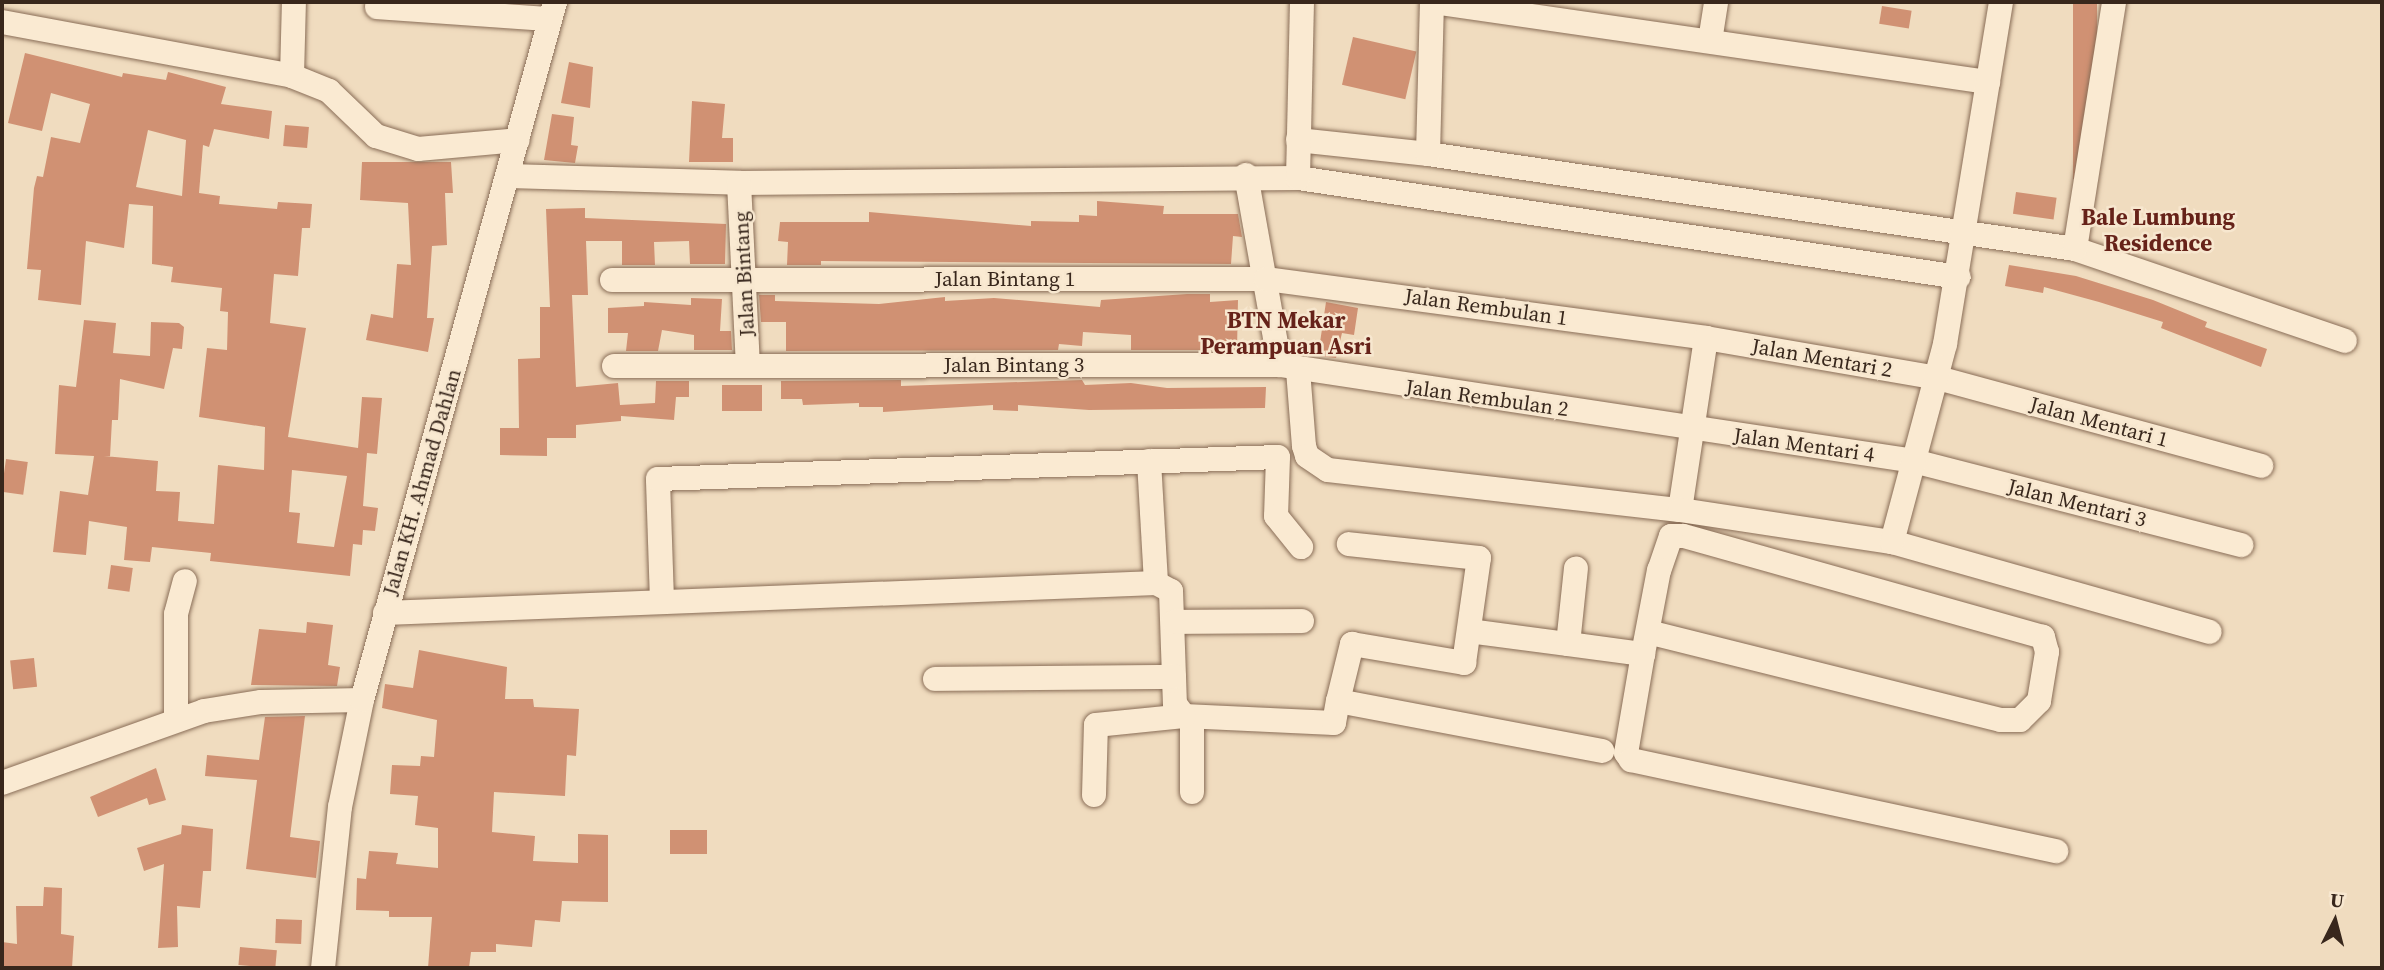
<!DOCTYPE html>
<style>
body{margin:0}
#map{position:relative;width:2384px;height:970px;overflow:hidden;background:#f0dcbf;font-family:"Source Serif 4",serif}
div>[style]{position:absolute}
.building>*{inset:0;background:#d09173;transform-origin:0 0}
.roads{filter:drop-shadow(0 0 2px #896d57) drop-shadow(0 0 2px #896d57)}
.minor>*{height:24px;margin:-12px;padding:0 12px;transform-origin:12px;border-radius:12px;background:#faead2}
span{translate:-50% -50%;white-space:nowrap;text-align:center;line-height:1.15;-webkit-text-stroke:5px #f7e7cf;paint-order:stroke}
.street-label{font-size:21px;color:#38271c}
.neighbourhood-label{font-size:23px;color:#662219;font-weight:700}
.frame{position:absolute;inset:0;border:4px solid #38271c;pointer-events:none}
.north{position:absolute;left:2300px;top:886px;width:70px;height:70px;-webkit-text-stroke:5px #f7e7cf;paint-order:stroke;rotate:6deg;font-size:19px;font-weight:700;line-height:28px;text-align:center;color:#38271c}
.north::after{content:'';display:block;margin:auto;width:24px;height:32px;background:#38271c;clip-path:polygon(50% 0,100% 100%,50% 72%,0 100%)}
</style>
<div id="map">
<div class="building">
<i style="left:2073px;top:2px;width:24px;height:177px"></i>
<i style="left:1882px;top:6px;width:30px;height:18px;rotate:9deg"></i>
<i style="left:1353px;top:37px;width:65px;height:49px;rotate:13deg"></i>
<i style="clip-path:polygon(evenodd,25px 53px,122px 77px,123px 73px,166px 80px,168px 72px,226px 87px,221px 104px,272px 111px,269px 139px,214px 129px,209px 147px,203px 145px,199px 193px,220px 196px,219px 204px,277px 209px,278px 202px,312px 204px,310px 228px,302px 228px,298px 276px,274px 274px,270px 323px,306px 328px,288px 437px,358px 448px,362px 397px,382px 398px,377px 454px,367px 453px,363px 506px,378px 508px,375px 531px,363px 530px,362px 545px,353px 544px,350px 576px,210px 561px,211px 553px,152px 547px,150px 562px,124px 560px,127px 527px,89px 521px,86px 555px,53px 552px,60px 491px,88px 495px,94px 456px,55px 454px,59px 385px,76px 387px,84px 320px,116px 323px,113px 353px,150px 356px,151px 322px,179px 323px,184px 327px,182px 349px,173px 348px,164px 389px,120px 379px,118px 420px,112px 420px,110px 457px,104px 456px,158px 461px,156px 491px,180px 492px,178px 521px,214px 524px,218px 465px,264px 470px,265px 427px,199px 417px,207px 348px,227px 350px,228px 312px,220px 311px,222px 288px,171px 282px,173px 267px,152px 264px,153px 206px,129px 204px,124px 248px,86px 241px,81px 305px,38px 300px,41px 270px,27px 269px,34px 188px,37px 176px,43px 177px,51px 137px,80px 143px,90px 104px,51px 93px,42px 131px,8px 123px,25px 53px,148px 130px,186px 140px,182px 196px,136px 187px,148px 130px,25px 53px,292px 470px,347px 476px,334px 547px,297px 543px,300px 513px,289px 512px,292px 470px)"></i>
<i style="clip-path:polygon(569px 62px,593px 67px,590px 108px,561px 103px)"></i>
<i style="clip-path:polygon(692px 101px,725px 104px,722px 138px,733px 138px,733px 162px,689px 162px)"></i>
<i style="clip-path:polygon(552px 114px,574px 117px,571px 145px,578px 146px,575px 163px,544px 160px)"></i>
<i style="left:285px;top:125px;width:24px;height:21px;rotate:5deg"></i>
<i style="clip-path:polygon(362px 162px,451px 162px,453px 193px,445px 193px,447px 245px,432px 246px,427px 318px,434px 318px,428px 352px,366px 340px,371px 314px,393px 318px,397px 264px,411px 265px,408px 203px,360px 200px)"></i>
<i style="left:2016px;top:192px;width:41px;height:22px;rotate:8deg"></i>
<i style="clip-path:polygon(1097px 201px,1164px 206px,1163px 214px,1238px 214px,1242px 237px,1233px 236px,1231px 264px,821px 261px,821px 265px,787px 265px,788px 242px,778px 241px,780px 222px,869px 222px,869px 212px,1031px 226px,1031px 221px,1079px 222px,1079px 215px,1097px 216px)"></i>
<i style="clip-path:polygon(585px 208px,585px 218px,726px 224px,725px 264px,690px 264px,689px 241px,654px 242px,655px 265px,622px 265px,622px 241px,586px 241px,588px 295px,572px 295px,576px 387px,618px 383px,620px 405px,655px 403px,656px 381px,689px 381px,689px 397px,676px 397px,674px 420px,621px 416px,621px 421px,576px 425px,576px 438px,547px 438px,547px 456px,500px 455px,500px 428px,519px 428px,518px 359px,540px 358px,540px 307px,550px 307px,546px 209px)"></i>
<i style="clip-path:polygon(2009px 265px,2076px 276px,2153px 300px,2207px 322px,2205px 327px,2267px 349px,2261px 367px,2161px 328px,2163px 322px,2099px 302px,2044px 287px,2043px 293px,2005px 286px)"></i>
<i style="clip-path:polygon(1187px 294px,1210px 294px,1210px 302px,1238px 300px,1237px 350px,1131px 350px,1131px 335px,1083px 332px,1082px 346px,1059px 344px,1058px 350px,786px 351px,786px 322px,761px 322px,759px 295px,775px 295px,775px 301px,879px 304px,945px 297px,945px 301px,994px 298px,1100px 307px,1101px 300px)"></i>
<i style="clip-path:polygon(691px 298px,722px 299px,720px 331px,731px 331px,732px 350px,694px 350px,694px 335px,662px 330px,658px 351px,626px 351px,628px 333px,608px 333px,608px 308px,644px 306px,644px 302px,691px 305px)"></i>
<i style="clip-path:polygon(1326px 302px,1358px 308px,1354px 335px,1342px 333px,1336px 358px,1318px 356px)"></i>
<i style="clip-path:polygon(901px 380px,901px 386px,1082px 380px,1085px 385px,1131px 383px,1167px 388px,1266px 387px,1265px 408px,1089px 410px,1018px 405px,1018px 411px,993px 410px,993px 405px,883px 412px,883px 407px,859px 407px,859px 403px,803px 405px,802px 399px,781px 399px,781px 381px)"></i>
<i style="left:722px;top:385px;width:40px;height:26px"></i>
<i style="left:6px;top:459px;width:22px;height:33px;rotate:8deg"></i>
<i style="left:111px;top:565px;width:22px;height:24px;rotate:8deg"></i>
<i style="clip-path:polygon(307px 622px,333px 625px,328px 665px,340px 667px,337px 686px,251px 685px,259px 629px,306px 633px)"></i>
<i style="clip-path:polygon(419px 650px,507px 667px,505px 699px,533px 699px,534px 707px,579px 709px,576px 756px,567px 755px,565px 796px,494px 792px,492px 832px,535px 836px,533px 861px,578px 863px,578px 834px,608px 835px,608px 902px,562px 901px,560px 922px,535px 920px,532px 947px,496px 944px,496px 952px,471px 952px,469px 968px,428px 968px,432px 917px,389px 917px,389px 911px,356px 910px,357px 878px,366px 879px,369px 851px,398px 853px,396px 864px,438px 868px,438px 828px,415px 825px,418px 796px,390px 794px,392px 765px,420px 766px,421px 756px,434px 757px,437px 720px,382px 708px,385px 684px,413px 688px)"></i>
<i style="left:34px;top:658px;width:29px;height:24px;rotate:84deg"></i>
<i style="clip-path:polygon(305px 716px,290px 837px,320px 841px,316px 878px,246px 869px,257px 780px,205px 776px,207px 755px,259px 760px,265px 717px)"></i>
<i style="clip-path:polygon(156px 768px,166px 800px,149px 805px,147px 798px,98px 817px,90px 797px)"></i>
<i style="clip-path:polygon(182px 825px,213px 829px,211px 871px,203px 871px,200px 908px,177px 906px,178px 947px,158px 948px,164px 864px,144px 871px,137px 848px,181px 834px)"></i>
<i style="left:670px;top:830px;width:37px;height:24px"></i>
<i style="clip-path:polygon(44px 887px,62px 888px,61px 934px,74px 936px,72px 968px,2px 968px,2px 942px,17px 944px,16px 906px,43px 906px)"></i>
<i style="left:276px;top:919px;width:26px;height:24px;rotate:2deg"></i>
<i style="left:240px;top:947px;width:37px;height:18px;rotate:5deg"></i>
</div>
<div class="roads">
<div class="minor">
<i style="left:1434px;top:2px;width:560px;rotate:8.22deg"></i>
<i style="left:377px;top:7px;width:173px;rotate:4deg"></i>
<i style="left:2px;top:22px;width:295px;rotate:10.5deg"></i>
<i style="left:292px;top:76px;width:40px;rotate:22deg"></i>
<i style="left:329px;top:91px;width:65px;rotate:43.8deg"></i>
<i style="left:376px;top:136px;width:44px;rotate:17.2deg"></i>
<i style="left:418px;top:149px;width:100px;rotate:-5.1deg"></i>
<i style="left:1710px;top:41px;width:39px;rotate:-81deg"></i>
<i style="left:292px;top:76px;width:74px;rotate:-88.5deg"></i>
<i style="left:1298px;top:140px;width:131px;rotate:6.1deg"></i>
<i style="left:1428px;top:154px;width:654px;rotate:8.35deg"></i>
<i style="left:2075px;top:249px;width:285px;rotate:18.8deg"></i>
<i style="left:1428px;top:154px;width:152px;rotate:-88.5deg"></i>
<i style="left:1246px;top:175px;width:193px;rotate:79.9deg"></i>
<i style="left:509px;top:176px;width:230px;rotate:1.7deg"></i>
<i style="left:739px;top:183px;width:559px;rotate:-0.51deg"></i>
<i style="left:1298px;top:178px;width:668px;rotate:8.52deg"></i>
<i style="left:1298px;top:178px;width:176px;rotate:-88.7deg"></i>
<i style="left:739px;top:183px;width:182px;rotate:87.2deg"></i>
<i style="left:2075px;top:249px;width:250px;rotate:-81deg"></i>
<i style="left:612px;top:280px;width:654px;rotate:-0.09deg"></i>
<i style="left:1266px;top:279px;width:444px;rotate:7.6deg"></i>
<i style="left:1706px;top:338px;width:235px;rotate:9.8deg"></i>
<i style="left:1938px;top:378px;width:335px;rotate:15.2deg"></i>
<i style="left:614px;top:366px;width:666px;rotate:-0.09deg"></i>
<i style="left:1280px;top:365px;width:641px;rotate:8.61deg"></i>
<i style="left:1914px;top:461px;width:338px;rotate:14.4deg"></i>
<i style="left:1298px;top:370px;width:76px;rotate:85.5deg"></i>
<i style="left:1304px;top:446px;width:10px;rotate:73deg"></i>
<i style="left:1307px;top:456px;width:25px;rotate:34deg"></i>
<i style="left:1328px;top:470px;width:354px;rotate:6.5deg"></i>
<i style="left:1680px;top:510px;width:174px;rotate:-81.4deg"></i>
<i style="left:1149px;top:461px;width:122px;rotate:86.7deg"></i>
<i style="left:1680px;top:510px;width:214px;rotate:8.6deg"></i>
<i style="left:1892px;top:542px;width:330px;rotate:15.8deg"></i>
<i style="left:1892px;top:542px;width:205px;rotate:-75deg"></i>
<i style="left:1945px;top:344px;width:347px;rotate:-80.7deg"></i>
<i style="left:662px;top:601px;width:122px;rotate:-91.9deg"></i>
<i style="left:658px;top:479px;width:620px;rotate:-2.03deg"></i>
<i style="left:1278px;top:457px;width:59px;rotate:91.9deg"></i>
<i style="left:1276px;top:516px;width:40px;rotate:51deg"></i>
<i style="left:385px;top:613px;width:772px;rotate:-2.23deg"></i>
<i style="left:1156px;top:583px;width:17px;rotate:28deg"></i>
<i style="left:1171px;top:591px;width:113px;rotate:88deg"></i>
<i style="left:1175px;top:704px;width:15px;rotate:53deg"></i>
<i style="left:1184px;top:716px;width:150px;rotate:2.7deg"></i>
<i style="left:1334px;top:723px;width:22px;rotate:-80deg"></i>
<i style="left:1338px;top:701px;width:269px;rotate:10.7deg"></i>
<i style="left:1174px;top:622px;width:128px;rotate:-0.4deg"></i>
<i style="left:1469px;top:631px;width:100px;rotate:7.5deg"></i>
<i style="left:1568px;top:644px;width:76px;rotate:-84deg"></i>
<i style="left:1648px;top:632px;width:364px;rotate:14deg"></i>
<i style="left:2001px;top:720px;width:19px"></i>
<i style="left:2020px;top:720px;width:27px;rotate:-45deg"></i>
<i style="left:2039px;top:701px;width:50px;rotate:-80.7deg"></i>
<i style="left:2047px;top:652px;width:16px;rotate:-105deg"></i>
<i style="left:2043px;top:637px;width:374px;rotate:-164.3deg"></i>
<i style="left:1683px;top:536px;width:12px;rotate:180deg"></i>
<i style="left:1671px;top:536px;width:36px;rotate:109deg"></i>
<i style="left:1659px;top:570px;width:86px;rotate:100.8deg"></i>
<i style="left:1643px;top:654px;width:100px;rotate:99.7deg"></i>
<i style="left:1626px;top:753px;width:9px;rotate:54deg"></i>
<i style="left:1631px;top:760px;width:435px;rotate:12.1deg"></i>
<i style="left:1568px;top:644px;width:76px;rotate:7.6deg"></i>
<i style="left:935px;top:679px;width:239px;rotate:-0.5deg"></i>
<i style="left:1338px;top:701px;width:59px;rotate:-76.2deg"></i>
<i style="left:1352px;top:644px;width:114px;rotate:9.6deg"></i>
<i style="left:1464px;top:663px;width:106px;rotate:-81.9deg"></i>
<i style="left:1479px;top:558px;width:131px;rotate:-173.9deg"></i>
<i style="left:176px;top:719px;width:105px;rotate:-90deg"></i>
<i style="left:176px;top:614px;width:34px;rotate:-75deg"></i>
<i style="left:2px;top:783px;width:214px;rotate:-19.6deg"></i>
<i style="left:204px;top:711px;width:58px;rotate:-9deg"></i>
<i style="left:261px;top:702px;width:101px;rotate:-1.1deg"></i>
<i style="left:1192px;top:792px;width:74px;rotate:-90deg"></i>
<i style="left:1094px;top:795px;width:70px;rotate:-88.4deg"></i>
<i style="left:1096px;top:725px;width:88px;rotate:-5.8deg"></i>
<i style="left:323px;top:968px;width:162px;rotate:-84deg"></i>
<i style="left:340px;top:807px;width:109px;rotate:-78.4deg"></i>
<i style="left:362px;top:700px;width:724px;rotate:-74.54deg"></i>
</div>
</div>
<div class="street-label">
<span style="left:744px;top:274px;rotate:-93deg">Jalan Bintang</span>
<span style="left:1005px;top:279px">Jalan Bintang 1</span>
<span style="left:1486px;top:307px;rotate:8deg">Jalan Rembulan 1</span>
<span style="left:1822px;top:358px;rotate:10deg">Jalan Mentari 2</span>
<span style="left:1014px;top:365px">Jalan Bintang 3</span>
<span style="left:1487px;top:398px;rotate:8deg">Jalan Rembulan 2</span>
<span style="left:2099px;top:422px;rotate:15deg">Jalan Mentari 1</span>
<span style="left:1804px;top:445px;rotate:8deg">Jalan Mentari 4</span>
<span style="left:422px;top:482px;rotate:-74deg">Jalan KH. Ahmad Dahlan</span>
<span style="left:2077px;top:503px;rotate:14deg">Jalan Mentari 3</span>
</div>
<div class="neighbourhood-label">
<span style="left:2158px;top:230px">Bale Lumbung<br>Residence</span>
<span style="left:1286px;top:333px">BTN Mekar<br>Perampuan Asri</span>
</div>
<div class="frame"></div>
<div class="north">U</div>
</div>
